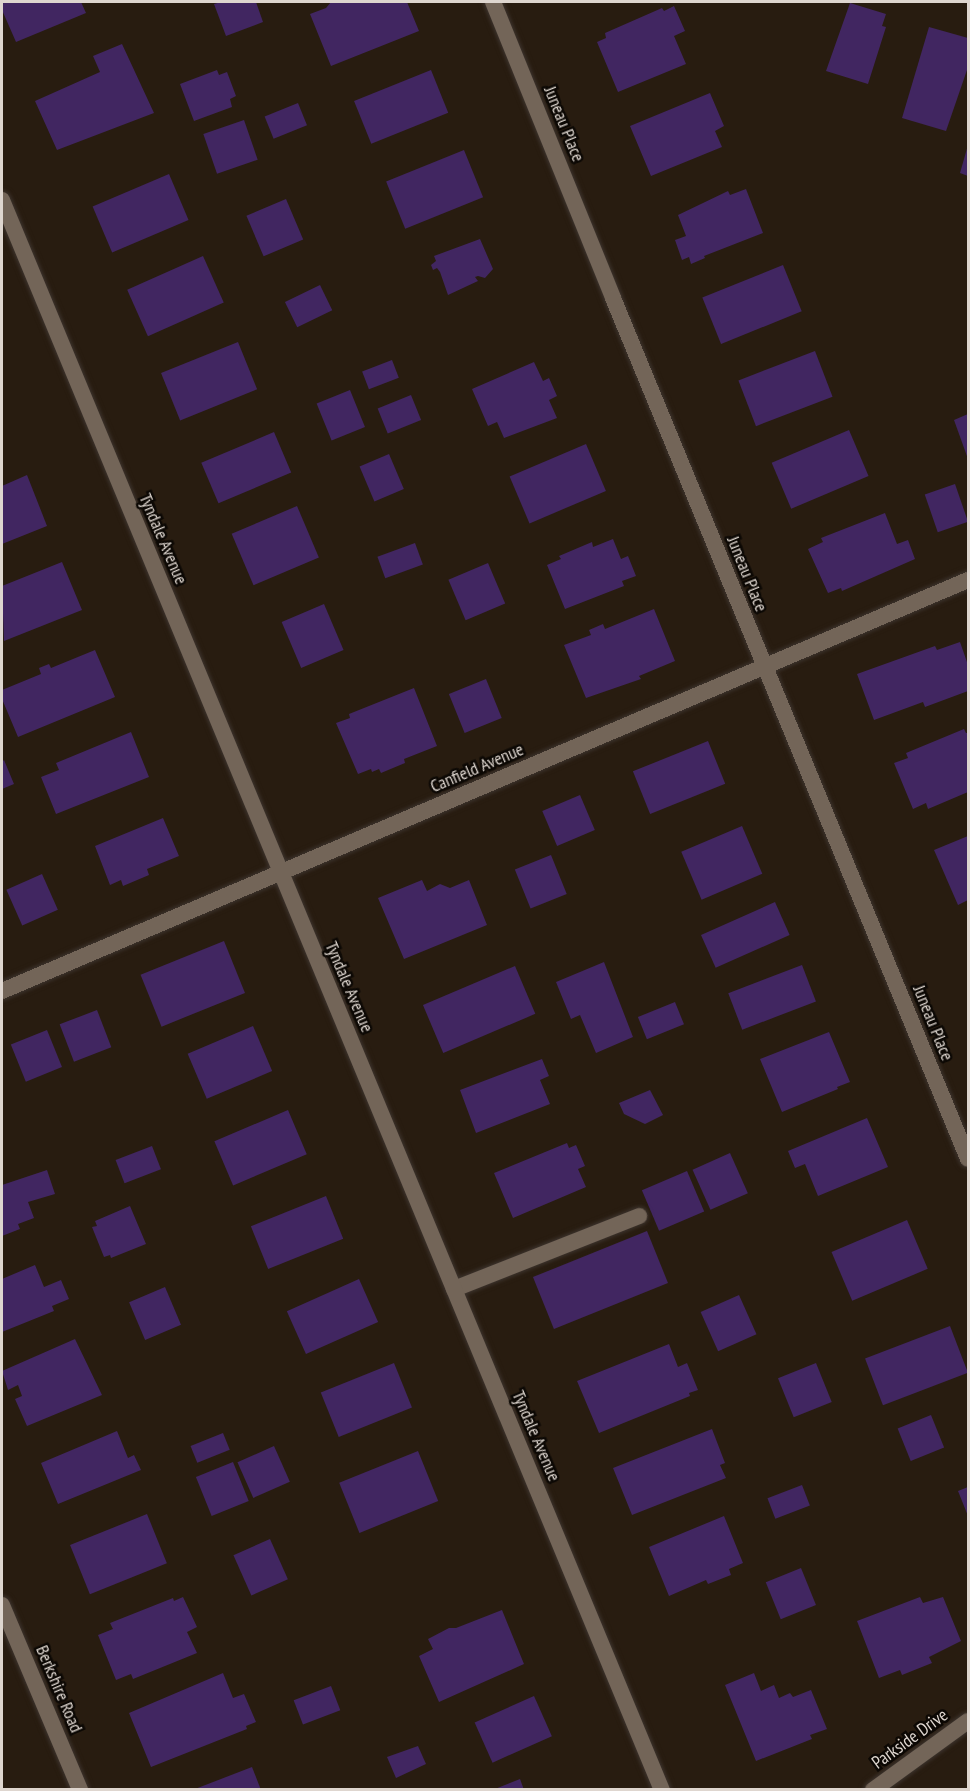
<!DOCTYPE html>
<style>
body{margin:0}
#map{position:relative;width:970px;height:1791px;overflow:hidden;background:#281c10;font-family:"PT Sans Narrow",sans-serif}
div>[style]{position:absolute}
.building>*{inset:0;background:#412661;transform-origin:0 0}
.roads{filter:drop-shadow(0 0 2px #3d342e) drop-shadow(0 0 2px #3d342e)}
.service>*{height:16px;margin:-8px;padding:0 8px;transform-origin:8px;border-radius:8px;background:#736558}
.minor>*{height:16px;margin:-8px;padding:0 8px;transform-origin:8px;border-radius:8px;background:#736558}
span{translate:-50% -50%;white-space:nowrap;text-align:center;line-height:1.15;-webkit-text-stroke:5px #0c0804;paint-order:stroke}
.street-label{font-size:18px;color:#ded6cf}
.frame{position:absolute;inset:0;border:3px solid #ded6cf;pointer-events:none}
</style>
<div id="map">
<div class="building">
<i style="clip-path:polygon(2px 2px,81px 2px,86px 13px,16px 42px,2px 10px)"></i>
<i style="clip-path:polygon(221px 2px,256px 2px,263px 22px,226px 36px,214px 4px)"></i>
<i style="clip-path:polygon(331px 2px,407px 2px,419px 31px,331px 66px,310px 14px,326px 8px)"></i>
<i style="clip-path:polygon(850px 3px,886px 14px,882px 26px,886px 27px,868px 84px,826px 71px)"></i>
<i style="clip-path:polygon(674px 6px,685px 31px,674px 36px,686px 64px,618px 92px,597px 42px,606px 38px,605px 33px,662px 8px,664px 11px)"></i>
<i style="clip-path:polygon(929px 27px,968px 38px,968px 67px,946px 131px,902px 118px)"></i>
<i style="clip-path:polygon(122px 44px,154px 113px,57px 150px,35px 101px,100px 72px,93px 56px)"></i>
<i style="clip-path:polygon(217px 70px,219px 75px,227px 72px,236px 96px,230px 99px,232px 107px,194px 121px,180px 84px)"></i>
<i style="left:431px;top:70px;width:46px;height:83px;rotate:68deg"></i>
<i style="clip-path:polygon(710px 93px,724px 126px,715px 131px,722px 147px,651px 176px,630px 126px)"></i>
<i style="left:298px;top:103px;width:24px;height:36px;rotate:68deg"></i>
<i style="left:244px;top:120px;width:42px;height:43px;rotate:71deg"></i>
<i style="clip-path:polygon(968px 145px,968px 176px,960px 173px)"></i>
<i style="left:464px;top:150px;width:51px;height:84px;rotate:68deg"></i>
<i style="left:169px;top:174px;width:50px;height:83px;rotate:67deg"></i>
<i style="clip-path:polygon(746px 189px,763px 233px,704px 256px,705px 258px,691px 264px,689px 257px,682px 260px,675px 240px,686px 236px,678px 215px,728px 191px,730px 195px)"></i>
<i style="left:286px;top:199px;width:44px;height:43px;rotate:67deg"></i>
<i style="clip-path:polygon(480px 239px,493px 269px,485px 278px,478px 276px,475px 277px,478px 281px,448px 295px,440px 272px,437px 268px,433px 270px,431px 265px,436px 261px,434px 256px)"></i>
<i style="left:203px;top:256px;width:51px;height:83px;rotate:66deg"></i>
<i style="left:783px;top:265px;width:50px;height:87px;rotate:68deg"></i>
<i style="left:320px;top:285px;width:28px;height:39px;rotate:64deg"></i>
<i style="left:238px;top:342px;width:51px;height:83px;rotate:68deg"></i>
<i style="left:815px;top:351px;width:49px;height:82px;rotate:69deg"></i>
<i style="left:392px;top:360px;width:19px;height:32px;rotate:69deg"></i>
<i style="clip-path:polygon(534px 362px,543px 381px,549px 378px,557px 396px,549px 400px,557px 418px,504px 438px,497px 422px,488px 426px,472px 389px)"></i>
<i style="left:350px;top:390px;width:40px;height:36px;rotate:68deg"></i>
<i style="left:411px;top:395px;width:27px;height:36px;rotate:68deg"></i>
<i style="clip-path:polygon(968px 414px,968px 459px,954px 420px)"></i>
<i style="left:849px;top:430px;width:50px;height:84px;rotate:67deg"></i>
<i style="left:274px;top:432px;width:44px;height:79px;rotate:67deg"></i>
<i style="left:586px;top:444px;width:51px;height:83px;rotate:67deg"></i>
<i style="left:389px;top:454px;width:38px;height:32px;rotate:67deg"></i>
<i style="clip-path:polygon(27px 475px,47px 526px,2px 544px,2px 486px)"></i>
<i style="left:955px;top:484px;width:40px;height:32px;rotate:71deg"></i>
<i style="left:297px;top:506px;width:56px;height:71px;rotate:67deg"></i>
<i style="clip-path:polygon(885px 513px,897px 544px,908px 540px,915px 559px,842px 591px,841px 588px,828px 593px,808px 549px,823px 542px,821px 538px)"></i>
<i style="clip-path:polygon(613px 539px,621px 559px,628px 556px,636px 576px,622px 581px,624px 586px,565px 609px,547px 565px,561px 559px,559px 556px,592px 542px,593px 547px)"></i>
<i style="left:415px;top:543px;width:23px;height:40px;rotate:70deg"></i>
<i style="clip-path:polygon(62px 562px,82px 610px,4px 641px,2px 586px)"></i>
<i style="left:488px;top:563px;width:44px;height:43px;rotate:67deg"></i>
<i style="left:324px;top:604px;width:50px;height:46px;rotate:67deg"></i>
<i style="clip-path:polygon(654px 609px,675px 661px,639px 676px,641px 679px,586px 698px,564px 645px,591px 635px,589px 630px,603px 624px,605px 629px)"></i>
<i style="clip-path:polygon(960px 642px,968px 665px,968px 691px,925px 707px,923px 702px,874px 720px,857px 674px,935px 646px,937px 650px)"></i>
<i style="clip-path:polygon(95px 650px,115px 697px,18px 737px,2px 699px,2px 690px,41px 674px,39px 668px,49px 664px,51px 668px)"></i>
<i style="left:486px;top:679px;width:42px;height:40px;rotate:68deg"></i>
<i style="clip-path:polygon(414px 688px,437px 746px,404px 759px,405px 763px,381px 773px,379px 769px,372px 772px,371px 769px,358px 774px,336px 723px,350px 718px,349px 714px)"></i>
<i style="clip-path:polygon(964px 729px,966px 733px,968px 733px,968px 792px,928px 809px,926px 803px,913px 809px,894px 763px,908px 758px,906px 753px)"></i>
<i style="clip-path:polygon(131px 732px,149px 777px,56px 814px,41px 777px,59px 770px,56px 763px)"></i>
<i style="left:708px;top:741px;width:46px;height:81px;rotate:68deg"></i>
<i style="clip-path:polygon(4px 760px,14px 784px,2px 789px,2px 762px)"></i>
<i style="left:580px;top:795px;width:38px;height:41px;rotate:67deg"></i>
<i style="clip-path:polygon(163px 818px,179px 856px,147px 869px,149px 875px,123px 886px,121px 880px,110px 885px,95px 846px)"></i>
<i style="left:742px;top:826px;width:52px;height:66px;rotate:67deg"></i>
<i style="clip-path:polygon(968px 836px,968px 900px,958px 905px,934px 850px)"></i>
<i style="left:551px;top:855px;width:42px;height:39px;rotate:68deg"></i>
<i style="left:42px;top:874px;width:39px;height:39px;rotate:66deg"></i>
<i style="clip-path:polygon(422px 880px,427px 891px,440px 884px,450px 888px,469px 880px,487px 925px,404px 959px,378px 898px)"></i>
<i style="left:775px;top:902px;width:36px;height:81px;rotate:66deg"></i>
<i style="left:224px;top:941px;width:56px;height:90px;rotate:68deg"></i>
<i style="clip-path:polygon(604px 962px,633px 1037px,596px 1053px,580px 1015px,571px 1019px,556px 982px)"></i>
<i style="left:802px;top:965px;width:39px;height:79px;rotate:69deg"></i>
<i style="left:515px;top:966px;width:52px;height:100px;rotate:67deg"></i>
<i style="left:675px;top:1002px;width:24px;height:40px;rotate:68deg"></i>
<i style="left:97px;top:1010px;width:40px;height:40px;rotate:69deg"></i>
<i style="left:253px;top:1026px;width:49px;height:71px;rotate:67deg"></i>
<i style="left:47px;top:1030px;width:40px;height:39px;rotate:68deg"></i>
<i style="clip-path:polygon(829px 1032px,850px 1082px,837px 1087px,838px 1089px,782px 1112px,760px 1059px)"></i>
<i style="clip-path:polygon(542px 1059px,549px 1076px,540px 1080px,550px 1104px,476px 1133px,460px 1090px)"></i>
<i style="clip-path:polygon(650px 1090px,663px 1115px,645px 1124px,624px 1114px,619px 1103px)"></i>
<i style="left:288px;top:1110px;width:48px;height:80px;rotate:67deg"></i>
<i style="clip-path:polygon(867px 1118px,888px 1167px,818px 1196px,805px 1164px,795px 1168px,788px 1151px)"></i>
<i style="clip-path:polygon(567px 1143px,569px 1148px,576px 1145px,585px 1166px,578px 1169px,586px 1187px,513px 1218px,494px 1173px)"></i>
<i style="left:152px;top:1146px;width:25px;height:39px;rotate:69deg"></i>
<i style="left:730px;top:1153px;width:44px;height:41px;rotate:66deg"></i>
<i style="clip-path:polygon(47px 1170px,55px 1194px,28px 1202px,34px 1218px,18px 1224px,20px 1229px,2px 1236px,2px 1185px)"></i>
<i style="left:687px;top:1171px;width:44px;height:49px;rotate:67deg"></i>
<i style="left:326px;top:1196px;width:46px;height:81px;rotate:68deg"></i>
<i style="clip-path:polygon(130px 1206px,146px 1244px,111px 1258px,110px 1255px,104px 1257px,92px 1227px,97px 1226px,95px 1221px)"></i>
<i style="left:907px;top:1220px;width:53px;height:82px;rotate:67deg"></i>
<i style="left:647px;top:1231px;width:56px;height:123px;rotate:68deg"></i>
<i style="clip-path:polygon(35px 1265px,44px 1287px,61px 1280px,69px 1299px,52px 1306px,54px 1311px,2px 1332px,2px 1279px)"></i>
<i style="left:359px;top:1279px;width:47px;height:79px;rotate:66deg"></i>
<i style="left:165px;top:1287px;width:41px;height:39px;rotate:67deg"></i>
<i style="left:739px;top:1295px;width:43px;height:42px;rotate:66deg"></i>
<i style="left:950px;top:1326px;width:50px;height:91px;rotate:69deg"></i>
<i style="clip-path:polygon(75px 1339px,102px 1395px,27px 1426px,15px 1399px,22px 1396px,18px 1385px,8px 1390px,2px 1371px)"></i>
<i style="clip-path:polygon(669px 1344px,678px 1367px,687px 1363px,698px 1390px,689px 1393px,690px 1396px,599px 1433px,577px 1381px)"></i>
<i style="left:394px;top:1363px;width:48px;height:79px;rotate:68deg"></i>
<i style="left:816px;top:1363px;width:42px;height:41px;rotate:68deg"></i>
<i style="left:931px;top:1415px;width:35px;height:36px;rotate:68deg"></i>
<i style="clip-path:polygon(712px 1429px,725px 1463px,720px 1465px,726px 1478px,632px 1515px,613px 1468px)"></i>
<i style="clip-path:polygon(117px 1431px,128px 1458px,134px 1455px,141px 1470px,58px 1504px,41px 1463px)"></i>
<i style="left:223px;top:1433px;width:18px;height:35px;rotate:68deg"></i>
<i style="left:274px;top:1446px;width:39px;height:40px;rotate:66deg"></i>
<i style="left:418px;top:1451px;width:54px;height:85px;rotate:68deg"></i>
<i style="left:233px;top:1462px;width:42px;height:40px;rotate:68deg"></i>
<i style="left:802px;top:1485px;width:22px;height:37px;rotate:69deg"></i>
<i style="clip-path:polygon(968px 1487px,968px 1516px,958px 1491px)"></i>
<i style="left:147px;top:1514px;width:53px;height:83px;rotate:68deg"></i>
<i style="clip-path:polygon(724px 1516px,743px 1563px,729px 1569px,731px 1575px,708px 1584px,706px 1580px,669px 1596px,649px 1547px)"></i>
<i style="left:270px;top:1539px;width:44px;height:40px;rotate:66deg"></i>
<i style="left:801px;top:1568px;width:40px;height:38px;rotate:68deg"></i>
<i style="clip-path:polygon(183px 1597px,197px 1627px,187px 1632px,197px 1653px,133px 1679px,131px 1674px,116px 1680px,98px 1635px,113px 1629px,110px 1623px,173px 1598px,174px 1601px)"></i>
<i style="clip-path:polygon(920px 1597px,923px 1603px,943px 1597px,961px 1641px,929px 1657px,932px 1663px,902px 1675px,900px 1670px,879px 1678px,857px 1621px)"></i>
<i style="clip-path:polygon(502px 1610px,524px 1664px,439px 1702px,419px 1656px,433px 1649px,428px 1639px,449px 1628px,456px 1628px)"></i>
<i style="clip-path:polygon(223px 1673px,233px 1698px,244px 1694px,256px 1722px,246px 1726px,247px 1729px,151px 1767px,129px 1713px)"></i>
<i style="clip-path:polygon(754px 1673px,761px 1691px,774px 1685px,779px 1698px,790px 1693px,793px 1697px,811px 1690px,827px 1729px,810px 1735px,812px 1739px,756px 1761px,725px 1685px)"></i>
<i style="left:331px;top:1686px;width:26px;height:40px;rotate:69deg"></i>
<i style="left:534px;top:1696px;width:44px;height:65px;rotate:66deg"></i>
<i style="clip-path:polygon(418px 1746px,426px 1764px,396px 1778px,387px 1757px)"></i>
<i style="clip-path:polygon(252px 1767px,261px 1790px,195px 1790px,195px 1789px)"></i>
<i style="clip-path:polygon(520px 1779px,524px 1790px,495px 1790px,495px 1789px)"></i>
</div>
<div class="roads">
<div class="service">
<i style="left:454px;top:1289px;width:199px;rotate:-21.5deg"></i>
</div>
<div class="minor">
<i style="left:493px;top:2px;width:319px;rotate:67.9deg"></i>
<i style="left:613px;top:298px;width:931px;rotate:67.59deg"></i>
<i style="left:2px;top:200px;width:1722px;rotate:67.46deg"></i>
<i style="left:2px;top:991px;width:1050px;rotate:-23.05deg"></i>
<i style="left:2px;top:1605px;width:201px;rotate:67.1deg"></i>
<i style="left:873px;top:1790px;width:117px;rotate:-36deg"></i>
</div>
</div>
<div class="street-label">
<span style="left:564px;top:124px;rotate:68deg">Juneau Place</span>
<span style="left:163px;top:539px;rotate:67deg">Tyndale Avenue</span>
<span style="left:747px;top:574px;rotate:68deg">Juneau Place</span>
<span style="left:477px;top:768px;rotate:-23deg">Canfield Avenue</span>
<span style="left:349px;top:987px;rotate:67deg">Tyndale Avenue</span>
<span style="left:933px;top:1023px;rotate:68deg">Juneau Place</span>
<span style="left:536px;top:1436px;rotate:67deg">Tyndale Avenue</span>
<span style="left:59px;top:1689px;rotate:67deg">Berkshire Road</span>
<span style="left:910px;top:1739px;rotate:-36deg">Parkside Drive</span>
</div>
<div class="frame"></div>
</div>
